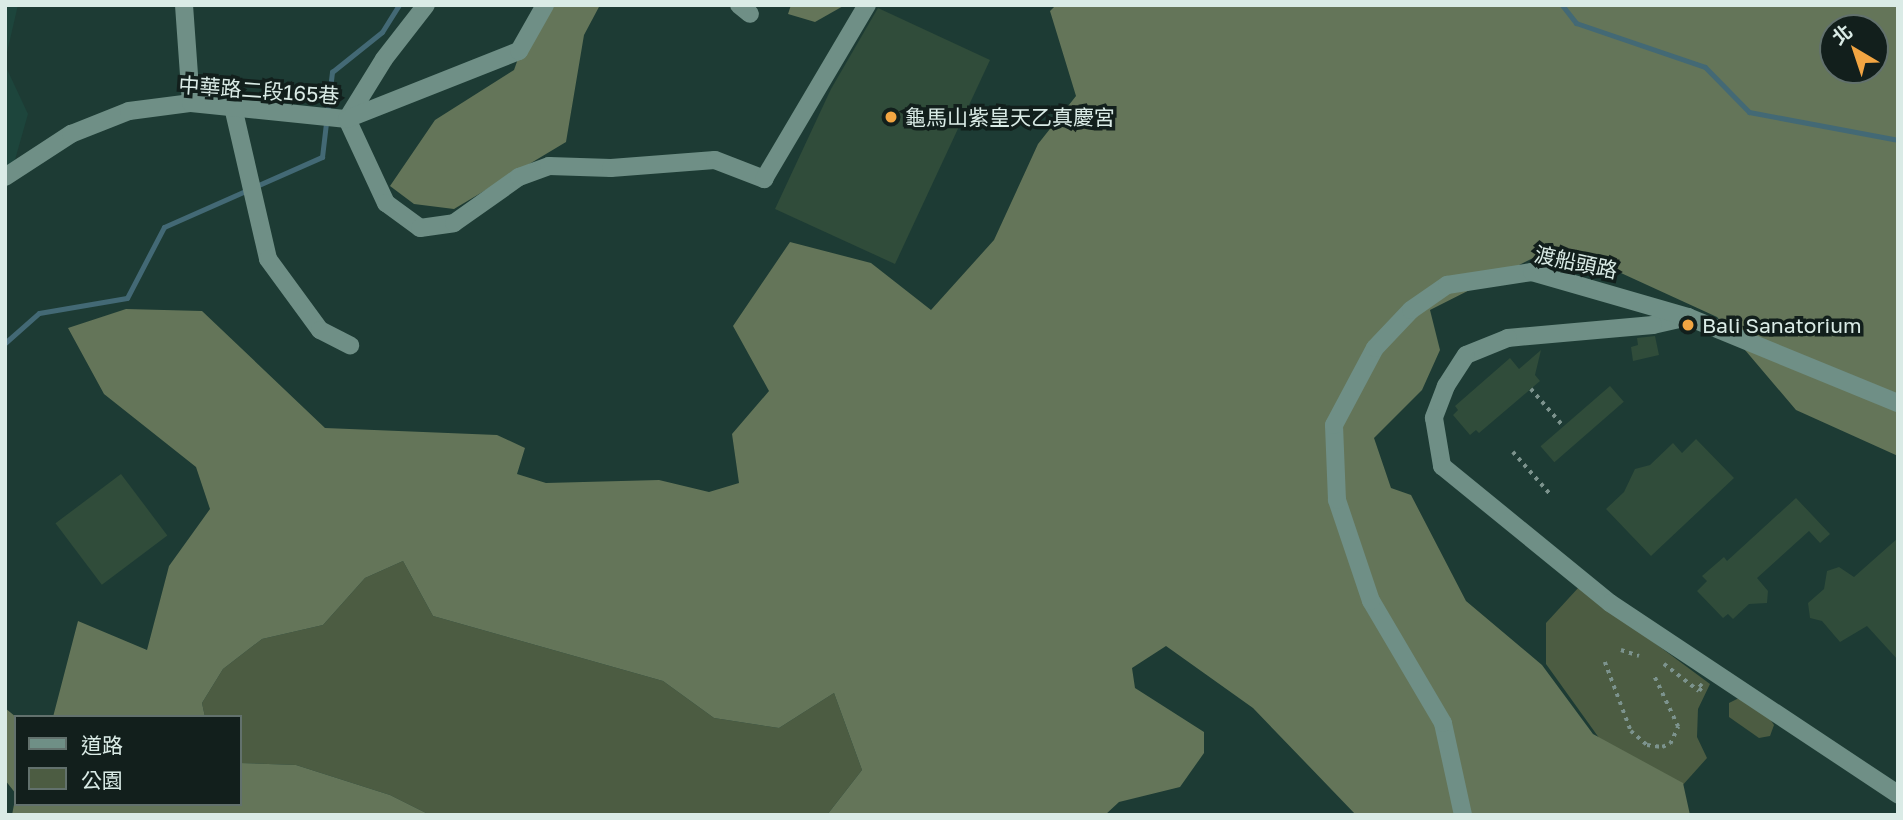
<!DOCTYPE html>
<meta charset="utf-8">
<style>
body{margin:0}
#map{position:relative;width:1903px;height:820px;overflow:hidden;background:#1d3b34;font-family:"Golos Text","Noto Sans TC",sans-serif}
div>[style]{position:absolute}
.built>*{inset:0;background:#1d453c}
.green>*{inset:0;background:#4c5c42}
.forest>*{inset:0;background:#647559}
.stream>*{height:5px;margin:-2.5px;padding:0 2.5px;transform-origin:2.5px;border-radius:2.5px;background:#436975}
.building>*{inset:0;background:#304c3a;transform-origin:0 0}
.path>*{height:3.5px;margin-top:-1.75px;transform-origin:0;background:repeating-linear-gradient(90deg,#7c938d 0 3.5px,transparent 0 8.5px)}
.minor>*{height:18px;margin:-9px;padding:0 9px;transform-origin:9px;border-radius:9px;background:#6f8f86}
.tertiary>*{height:18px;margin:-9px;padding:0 9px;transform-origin:9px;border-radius:9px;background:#6f8f86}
.dots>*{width:19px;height:19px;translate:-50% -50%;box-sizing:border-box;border:4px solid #121f1c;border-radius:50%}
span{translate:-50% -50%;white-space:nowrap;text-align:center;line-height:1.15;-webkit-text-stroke:7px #121f1c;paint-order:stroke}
.street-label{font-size:21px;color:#daebe6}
.poi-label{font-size:21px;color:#daebe6}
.left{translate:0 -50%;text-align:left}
.frame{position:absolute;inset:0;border:7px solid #daebe6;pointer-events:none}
.legend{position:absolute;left:14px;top:715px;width:228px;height:91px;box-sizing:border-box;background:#121f1c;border:2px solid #62716d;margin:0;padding:9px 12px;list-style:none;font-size:21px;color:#daebe6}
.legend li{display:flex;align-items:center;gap:14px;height:35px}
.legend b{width:35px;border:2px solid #62716d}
.north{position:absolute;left:1819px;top:14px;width:70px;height:70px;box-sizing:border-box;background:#121f1c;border:2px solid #62716d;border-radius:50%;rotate:321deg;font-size:19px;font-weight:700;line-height:28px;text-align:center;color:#daebe6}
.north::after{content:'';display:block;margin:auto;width:24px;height:32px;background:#f2a542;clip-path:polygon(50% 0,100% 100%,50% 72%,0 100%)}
</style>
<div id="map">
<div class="built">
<i style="clip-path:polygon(5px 5px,18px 5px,5px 61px)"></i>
<i style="clip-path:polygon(5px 65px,28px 114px,5px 195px)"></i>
</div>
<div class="green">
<i style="clip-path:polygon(403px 561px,433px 616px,663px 681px,714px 718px,779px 728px,834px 693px,862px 770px,827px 815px,430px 815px,390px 795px,296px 765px,240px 763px,240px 717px,205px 717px,202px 703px,223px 669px,262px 639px,323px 625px,365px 578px)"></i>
<i style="clip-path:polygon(1579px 587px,1710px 684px,1698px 709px,1697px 737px,1707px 758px,1681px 787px,1612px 756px,1546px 664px,1546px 623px)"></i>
<i style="clip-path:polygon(1739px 698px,1770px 719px,1774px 725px,1770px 736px,1759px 738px,1729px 717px,1729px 703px)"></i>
</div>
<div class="forest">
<i style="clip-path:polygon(537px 5px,600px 5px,584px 35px,566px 142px,454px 209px,414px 204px,390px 186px,435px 120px,514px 70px)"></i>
<i style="clip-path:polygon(791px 5px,845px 5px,815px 22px,788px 14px)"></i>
<i style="clip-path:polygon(evenodd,1056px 5px,1898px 5px,1898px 456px,1796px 410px,1717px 317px,1586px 257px,1543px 253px,1430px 310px,1440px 350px,1422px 390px,1374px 438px,1391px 488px,1411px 495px,1466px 601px,1542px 665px,1593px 734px,1683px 783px,1690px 815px,1356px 815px,1253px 708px,1166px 646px,1132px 668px,1135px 688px,1204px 732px,1204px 753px,1180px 787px,1119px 802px,1105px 815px,827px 815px,862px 770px,834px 693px,779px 728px,714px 718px,663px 681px,433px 616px,403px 561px,365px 578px,323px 625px,262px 639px,223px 669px,202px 703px,205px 717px,53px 717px,78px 621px,147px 650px,169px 566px,210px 509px,196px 467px,104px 394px,68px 328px,126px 309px,202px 311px,325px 428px,497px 435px,525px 448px,517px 474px,546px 483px,659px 480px,709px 492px,739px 483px,732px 434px,769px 391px,733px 326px,790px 242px,871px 263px,931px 310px,994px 240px,1038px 144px,1076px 96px,1050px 11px,1056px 5px,1833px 28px,1875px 28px,1875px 70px,1833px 70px,1833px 28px)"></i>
<i style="clip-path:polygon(5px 708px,16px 717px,16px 804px,240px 804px,240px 763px,296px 765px,390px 795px,430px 815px,12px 815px,16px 794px,5px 780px)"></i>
</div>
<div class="stream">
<i style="left:1562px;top:5px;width:23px;rotate:52deg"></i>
<i style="left:1576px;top:23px;width:136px;rotate:18.8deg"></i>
<i style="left:1705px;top:67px;width:63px;rotate:45.6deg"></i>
<i style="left:1749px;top:112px;width:152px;rotate:10.6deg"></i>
<i style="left:5px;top:343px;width:45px;rotate:-41.4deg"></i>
<i style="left:39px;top:313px;width:89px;rotate:-9.7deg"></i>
<i style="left:127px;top:298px;width:80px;rotate:-62.5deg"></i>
<i style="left:164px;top:227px;width:173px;rotate:-23.9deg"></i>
<i style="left:322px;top:157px;width:86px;rotate:-83.3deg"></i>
<i style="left:332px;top:72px;width:64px;rotate:-38.7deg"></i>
<i style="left:382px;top:32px;width:32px;rotate:-58deg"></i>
</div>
<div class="building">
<i style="clip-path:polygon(878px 8px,990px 60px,895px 264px,775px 209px,831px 89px)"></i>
<i style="clip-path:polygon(1655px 336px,1659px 355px,1633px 361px,1631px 347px,1638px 345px,1637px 338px)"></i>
<i style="clip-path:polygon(1541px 350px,1535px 375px,1540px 381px,1479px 433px,1476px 430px,1470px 435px,1453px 415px,1458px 410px,1455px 406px,1510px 358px,1519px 369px)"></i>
<i style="left:1610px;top:386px;width:21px;height:92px;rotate:49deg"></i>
<i style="clip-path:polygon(1696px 439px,1734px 478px,1651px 556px,1606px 509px,1624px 492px,1635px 469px,1650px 465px,1673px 443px,1682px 453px)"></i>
<i style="left:121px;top:474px;width:77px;height:82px;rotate:53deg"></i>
<i style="clip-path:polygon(1796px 498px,1830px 534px,1820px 543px,1809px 531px,1757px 578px,1768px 591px,1767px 603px,1749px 604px,1733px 619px,1728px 614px,1723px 618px,1697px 591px,1707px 581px,1702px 576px,1724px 557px,1727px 561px)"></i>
<i style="clip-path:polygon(1898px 538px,1898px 660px,1867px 626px,1840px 642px,1822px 621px,1810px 618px,1808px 603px,1824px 589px,1827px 571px,1839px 567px,1854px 577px)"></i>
</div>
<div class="path">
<i style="left:1531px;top:389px;width:50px;rotate:49deg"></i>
<i style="left:1513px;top:452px;width:56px;rotate:48.6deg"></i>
<i style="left:1621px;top:650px;width:19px;rotate:18deg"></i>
<i style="left:1605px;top:662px;width:74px;rotate:69.4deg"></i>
<i style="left:1631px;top:731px;width:21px;rotate:41deg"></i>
<i style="left:1647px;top:745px;width:15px;rotate:8deg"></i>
<i style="left:1662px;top:747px;width:9px;rotate:-21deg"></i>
<i style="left:1670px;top:744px;width:19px;rotate:-65deg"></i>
<i style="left:1678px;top:727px;width:59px;rotate:-115.3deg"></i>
<i style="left:1664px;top:664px;width:44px;rotate:37.6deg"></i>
<i style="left:1699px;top:691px;width:5px;rotate:-53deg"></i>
<i style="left:1702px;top:687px;width:8px;rotate:-140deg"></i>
</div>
<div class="minor">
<i style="left:184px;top:5px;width:98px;rotate:85.9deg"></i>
<i style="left:739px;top:5px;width:14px;rotate:39deg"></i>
<i style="left:233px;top:107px;width:156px;rotate:77deg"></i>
<i style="left:268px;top:259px;width:88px;rotate:53.8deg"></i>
<i style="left:320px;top:330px;width:34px;rotate:27deg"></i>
<i style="left:347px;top:119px;width:93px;rotate:65.1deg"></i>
<i style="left:386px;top:203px;width:42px;rotate:36.3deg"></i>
<i style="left:420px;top:228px;width:34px;rotate:-8deg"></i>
<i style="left:454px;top:223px;width:80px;rotate:-35.3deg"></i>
<i style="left:519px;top:177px;width:32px;rotate:-20deg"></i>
<i style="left:549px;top:166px;width:62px;rotate:1.8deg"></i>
<i style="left:611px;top:168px;width:104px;rotate:-4.4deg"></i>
<i style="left:715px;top:160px;width:53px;rotate:21.2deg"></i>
<i style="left:764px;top:179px;width:202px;rotate:-59.4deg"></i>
<i style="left:347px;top:119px;width:70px;rotate:-58.3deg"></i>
<i style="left:384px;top:59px;width:68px;rotate:-52.1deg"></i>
<i style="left:5px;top:177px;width:79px;rotate:-33.1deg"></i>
<i style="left:71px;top:134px;width:62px;rotate:-21.6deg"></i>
<i style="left:129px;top:111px;width:63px;rotate:-7.4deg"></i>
<i style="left:191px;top:103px;width:157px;rotate:5.9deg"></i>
<i style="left:347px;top:119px;width:185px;rotate:-21.6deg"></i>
<i style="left:519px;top:51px;width:53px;rotate:-60.5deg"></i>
<i style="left:1688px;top:317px;width:36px;rotate:167deg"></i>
<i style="left:1653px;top:325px;width:146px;rotate:174.9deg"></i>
<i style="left:1508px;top:338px;width:45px;rotate:158deg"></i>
<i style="left:1466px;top:355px;width:37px;rotate:123deg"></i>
<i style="left:1446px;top:386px;width:34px;rotate:111deg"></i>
<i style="left:1434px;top:418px;width:49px;rotate:80.5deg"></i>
<i style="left:1442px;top:466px;width:217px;rotate:39.2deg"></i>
<i style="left:1610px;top:603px;width:346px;rotate:33.6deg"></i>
</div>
<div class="tertiary">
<i style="left:1463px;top:815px;width:94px;rotate:-102.3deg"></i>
<i style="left:1443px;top:723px;width:142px;rotate:-120.5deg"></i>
<i style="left:1371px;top:601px;width:107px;rotate:-108.6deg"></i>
<i style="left:1337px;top:500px;width:75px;rotate:-92.3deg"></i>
<i style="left:1334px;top:425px;width:87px;rotate:-62deg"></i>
<i style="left:1375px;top:348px;width:52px;rotate:-46.5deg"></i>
<i style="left:1411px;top:310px;width:44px;rotate:-34.8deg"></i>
<i style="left:1447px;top:285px;width:86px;rotate:-8.7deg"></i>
<i style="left:1532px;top:272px;width:162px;rotate:16.1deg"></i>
<i style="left:1688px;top:317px;width:227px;rotate:22.3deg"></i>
</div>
<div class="dots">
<i style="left:891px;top:117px;background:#f2a542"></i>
<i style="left:1688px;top:325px;background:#f2a542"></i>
</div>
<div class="street-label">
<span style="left:259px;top:90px;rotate:4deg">中華路二段165巷</span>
<span style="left:1576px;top:262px;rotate:12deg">渡船頭路</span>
</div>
<div class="poi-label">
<span class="left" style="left:905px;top:117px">龜馬山紫皇天乙真慶宮</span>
<span class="left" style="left:1702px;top:325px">Bali Sanatorium</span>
</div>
<div class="frame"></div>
<ul class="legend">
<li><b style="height:9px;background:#6f8f86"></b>道路</li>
<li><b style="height:19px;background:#4c5c42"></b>公園</li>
</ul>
<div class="north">北</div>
</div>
